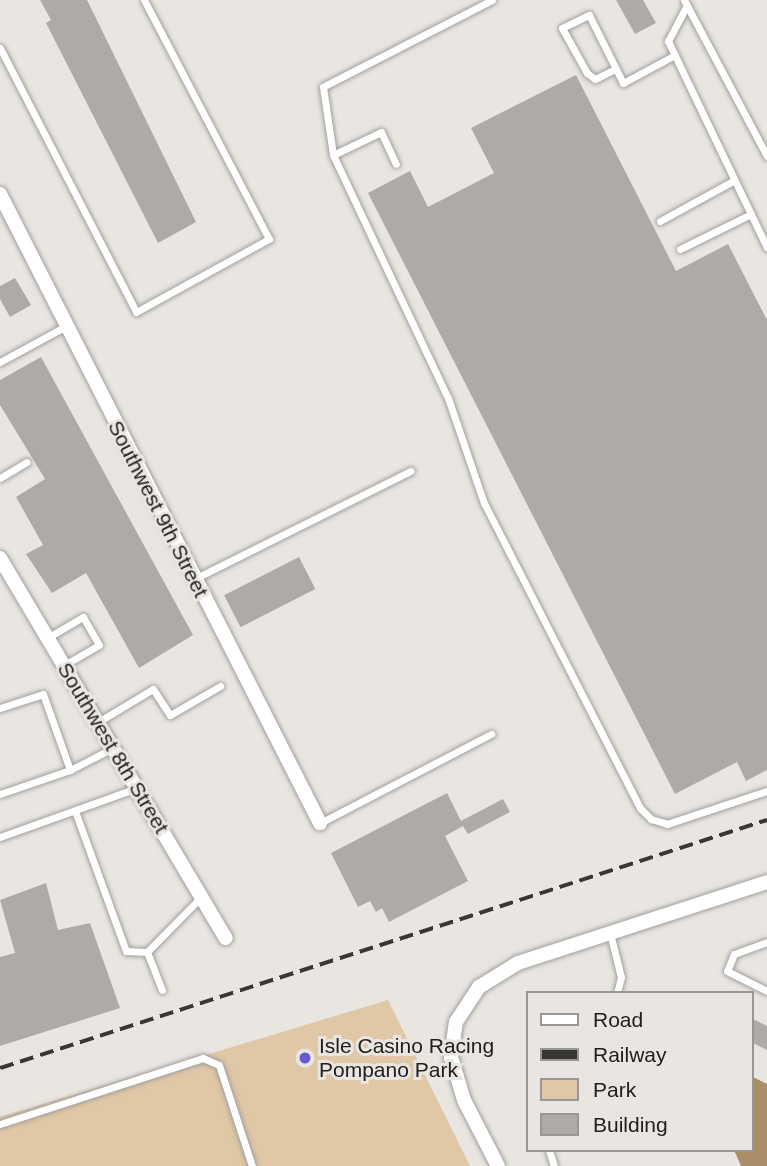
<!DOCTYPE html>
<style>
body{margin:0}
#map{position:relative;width:767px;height:1166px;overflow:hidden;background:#e9e6e2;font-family:Helvetica,sans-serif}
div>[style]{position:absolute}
.green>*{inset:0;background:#e0c7a6}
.water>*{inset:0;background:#aa8d67}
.building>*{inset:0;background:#adaaa7;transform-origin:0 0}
.roads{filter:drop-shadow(0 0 2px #a29f9c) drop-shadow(0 0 2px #a29f9c)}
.service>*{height:7px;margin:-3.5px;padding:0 3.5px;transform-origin:3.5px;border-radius:3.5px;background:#fff}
.minor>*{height:14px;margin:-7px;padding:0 7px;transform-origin:7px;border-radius:7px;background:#fff}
.rail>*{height:3.5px;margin-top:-1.75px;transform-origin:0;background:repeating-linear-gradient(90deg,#383735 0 14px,transparent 0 21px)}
.dots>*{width:19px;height:19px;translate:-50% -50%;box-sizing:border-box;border:4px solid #e9e6e2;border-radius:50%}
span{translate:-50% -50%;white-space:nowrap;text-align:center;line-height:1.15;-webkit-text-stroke:6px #e9e6e2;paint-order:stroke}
.street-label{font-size:21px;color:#21201e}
.poi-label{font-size:21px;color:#21201e}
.left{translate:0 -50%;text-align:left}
.legend{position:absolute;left:526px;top:991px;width:228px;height:161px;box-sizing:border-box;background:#e9e6e2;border:2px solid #999794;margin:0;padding:9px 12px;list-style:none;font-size:21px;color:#21201e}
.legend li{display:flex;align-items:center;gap:14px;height:35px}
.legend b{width:35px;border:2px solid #999794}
</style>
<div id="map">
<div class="green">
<i style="clip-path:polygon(388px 1000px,470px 1166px,0 1166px,0 1117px)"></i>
</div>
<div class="water">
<i style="clip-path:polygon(751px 1076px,767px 1084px,767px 1166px,741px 1166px,734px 1150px,751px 1150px)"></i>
</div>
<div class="building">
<i style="clip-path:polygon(40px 0,87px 0,196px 222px,158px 243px,46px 23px,51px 20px)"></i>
<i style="clip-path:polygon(616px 0,643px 0,656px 23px,635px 34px)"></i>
<i style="clip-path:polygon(576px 75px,676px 271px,728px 244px,767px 320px,767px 770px,746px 781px,737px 762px,675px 794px,368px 193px,410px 171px,428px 207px,494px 173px,471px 128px)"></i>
<i style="clip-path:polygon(15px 278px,31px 305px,10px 317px,0 299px,0 286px)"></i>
<i style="clip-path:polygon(41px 357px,193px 635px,139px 668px,86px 573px,52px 593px,26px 554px,43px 545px,16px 497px,45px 479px,0 405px,0 380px)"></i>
<i style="left:299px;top:557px;width:36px;height:84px;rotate:63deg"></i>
<i style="clip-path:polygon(447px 793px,461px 821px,503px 799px,510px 812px,468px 834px,463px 826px,445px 836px,468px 881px,389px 922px,382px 908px,376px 912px,370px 901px,358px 907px,331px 853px)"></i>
<i style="clip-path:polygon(46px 883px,58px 930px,90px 923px,120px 1008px,0 1046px,0 957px,15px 953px,0 900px)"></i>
<i style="clip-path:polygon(751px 1018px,767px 1026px,767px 1050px,751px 1042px)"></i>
</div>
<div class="roads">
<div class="service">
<i style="left:492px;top:0;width:190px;rotate:152.8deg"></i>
<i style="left:323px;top:87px;width:69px;rotate:81.6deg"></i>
<i style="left:333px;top:155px;width:269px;rotate:64.7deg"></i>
<i style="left:448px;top:398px;width:111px;rotate:71.1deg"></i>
<i style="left:484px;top:503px;width:343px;rotate:62.9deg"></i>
<i style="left:640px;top:808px;width:16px;rotate:45deg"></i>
<i style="left:651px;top:819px;width:17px;rotate:17deg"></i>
<i style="left:667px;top:824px;width:105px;rotate:-18.3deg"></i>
<i style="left:684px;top:0;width:177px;rotate:62deg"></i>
<i style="left:687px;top:5px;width:41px;rotate:117.8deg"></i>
<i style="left:668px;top:41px;width:229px;rotate:64.4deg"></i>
<i style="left:0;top:48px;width:297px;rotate:62.7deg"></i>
<i style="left:136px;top:312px;width:152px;rotate:-28.8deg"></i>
<i style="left:269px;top:239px;width:270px;rotate:-117.6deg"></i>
<i style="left:615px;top:69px;width:22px;rotate:153deg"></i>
<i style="left:595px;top:79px;width:10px;rotate:-143deg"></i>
<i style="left:587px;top:73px;width:51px;rotate:-119.1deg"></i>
<i style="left:562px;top:28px;width:30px;rotate:-26deg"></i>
<i style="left:589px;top:15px;width:76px;rotate:63.4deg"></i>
<i style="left:623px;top:83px;width:59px;rotate:-28.3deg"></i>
<i style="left:333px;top:155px;width:53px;rotate:-25.6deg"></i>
<i style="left:381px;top:132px;width:35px;rotate:65deg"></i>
<i style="left:660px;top:221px;width:85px;rotate:-28.7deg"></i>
<i style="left:680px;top:249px;width:79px;rotate:-26.2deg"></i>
<i style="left:0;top:362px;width:75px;rotate:-28.6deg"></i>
<i style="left:0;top:478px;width:31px;rotate:-31deg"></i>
<i style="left:194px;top:579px;width:242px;rotate:-26.5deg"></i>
<i style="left:47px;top:638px;width:42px;rotate:-30.3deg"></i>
<i style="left:83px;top:617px;width:32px;rotate:60deg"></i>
<i style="left:99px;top:645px;width:39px;rotate:150deg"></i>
<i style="left:0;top:708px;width:45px;rotate:-18deg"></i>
<i style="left:43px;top:694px;width:81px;rotate:70.4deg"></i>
<i style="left:98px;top:722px;width:64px;rotate:-31deg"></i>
<i style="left:153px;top:689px;width:31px;rotate:57deg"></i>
<i style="left:170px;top:715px;width:58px;rotate:-30.1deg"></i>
<i style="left:0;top:794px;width:74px;rotate:-18.9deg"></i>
<i style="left:70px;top:770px;width:48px;rotate:-27.1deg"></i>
<i style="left:75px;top:811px;width:149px;rotate:70deg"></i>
<i style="left:126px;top:951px;width:21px;rotate:3deg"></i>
<i style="left:320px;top:823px;width:193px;rotate:-27.5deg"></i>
<i style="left:0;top:837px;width:145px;rotate:-19.7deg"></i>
<i style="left:610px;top:933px;width:45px;rotate:76deg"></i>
<i style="left:621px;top:977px;width:16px;rotate:104deg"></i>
<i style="left:767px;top:942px;width:35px;rotate:160deg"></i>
<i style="left:734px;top:954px;width:18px;rotate:112deg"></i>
<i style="left:727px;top:971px;width:45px;rotate:26.6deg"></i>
<i style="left:162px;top:990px;width:41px;rotate:-111.5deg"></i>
<i style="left:147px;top:952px;width:77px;rotate:-45.5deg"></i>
<i style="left:0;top:1124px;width:213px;rotate:-18deg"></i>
<i style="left:203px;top:1058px;width:17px;rotate:24deg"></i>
<i style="left:219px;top:1065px;width:106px;rotate:71.9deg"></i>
<i style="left:549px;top:1150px;width:17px;rotate:73deg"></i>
</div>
<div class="minor">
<i style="left:0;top:194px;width:706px;rotate:63.04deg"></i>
<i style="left:0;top:558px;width:442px;rotate:59.3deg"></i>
<i style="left:498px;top:1166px;width:74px;rotate:-117.3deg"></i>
<i style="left:464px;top:1100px;width:45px;rotate:-106.8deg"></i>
<i style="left:451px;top:1057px;width:35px;rotate:-82deg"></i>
<i style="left:456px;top:1022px;width:42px;rotate:-56.7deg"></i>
<i style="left:479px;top:987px;width:46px;rotate:-31.6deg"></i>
<i style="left:518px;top:963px;width:262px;rotate:-18deg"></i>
</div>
</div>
<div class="rail">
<i style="left:0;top:1068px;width:806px;rotate:-17.92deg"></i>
</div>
<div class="dots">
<i style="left:305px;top:1058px;background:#6658d1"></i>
</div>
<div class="street-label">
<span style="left:158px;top:509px;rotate:63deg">Southwest 9th Street</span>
<span style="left:113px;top:748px;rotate:59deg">Southwest 8th Street</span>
</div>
<div class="poi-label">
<span class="left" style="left:319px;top:1058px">Isle Casino Racing<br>Pompano Park</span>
</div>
<ul class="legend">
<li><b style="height:9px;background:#fff"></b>Road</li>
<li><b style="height:9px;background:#383735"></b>Railway</li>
<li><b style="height:19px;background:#e0c7a6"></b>Park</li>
<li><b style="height:19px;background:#adaaa7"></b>Building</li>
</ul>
</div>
